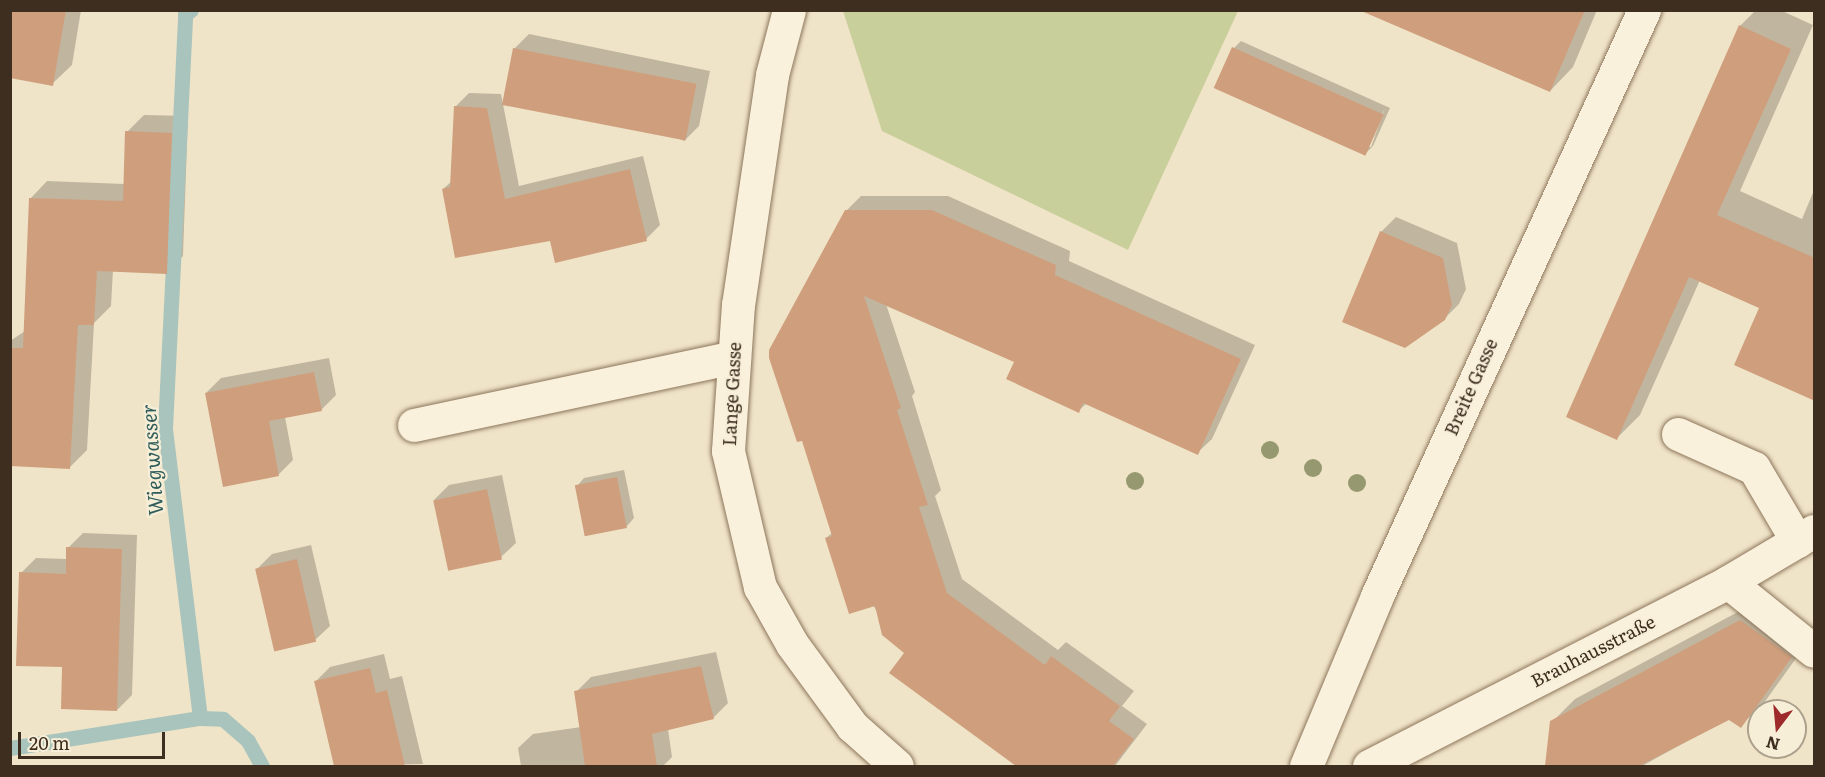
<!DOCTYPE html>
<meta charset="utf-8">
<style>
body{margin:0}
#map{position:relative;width:1825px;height:777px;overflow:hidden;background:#f0e4c8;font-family:Literata,serif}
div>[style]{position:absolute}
.green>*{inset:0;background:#c9cf9b}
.shadow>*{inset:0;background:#0003}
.stream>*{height:15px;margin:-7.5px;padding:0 7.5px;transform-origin:7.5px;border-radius:7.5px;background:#a9c4bc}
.building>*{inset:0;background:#cf9f7d;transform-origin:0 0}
.roads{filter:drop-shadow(0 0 2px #8d765c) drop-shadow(0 0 2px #8d765c)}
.minor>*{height:33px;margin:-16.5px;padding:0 16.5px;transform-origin:16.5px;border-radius:16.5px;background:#faf1dc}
.trees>*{width:18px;height:18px;margin:-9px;border-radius:50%;background:#96986f}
span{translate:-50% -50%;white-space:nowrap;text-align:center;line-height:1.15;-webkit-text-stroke:4.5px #f7eed8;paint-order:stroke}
.street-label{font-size:18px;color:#3d2e20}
.water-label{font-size:20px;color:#2f5d5a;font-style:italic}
.frame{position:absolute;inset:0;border:12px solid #3d2e20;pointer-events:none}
.north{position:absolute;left:1747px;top:699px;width:60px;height:60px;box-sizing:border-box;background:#f7eed8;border:2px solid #ada18e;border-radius:50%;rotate:196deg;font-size:16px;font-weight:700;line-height:24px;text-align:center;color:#3d2e20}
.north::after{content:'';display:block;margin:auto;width:21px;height:27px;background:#9e2a2b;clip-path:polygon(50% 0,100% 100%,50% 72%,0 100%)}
.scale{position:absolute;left:18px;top:732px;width:147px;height:27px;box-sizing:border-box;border:3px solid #3d2e20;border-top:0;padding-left:8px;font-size:18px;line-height:21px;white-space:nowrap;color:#3d2e20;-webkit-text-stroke:4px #f7eed8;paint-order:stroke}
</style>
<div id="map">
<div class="green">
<i style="clip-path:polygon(843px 11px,843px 10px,1238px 11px,1128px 250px,882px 131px)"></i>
</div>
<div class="shadow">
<i style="clip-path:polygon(10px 10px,81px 10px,72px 65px,52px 84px)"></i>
<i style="clip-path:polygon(1362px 10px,1597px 10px,1573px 67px,1550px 91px)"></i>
<i style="clip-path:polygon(1756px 10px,1780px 10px,1813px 25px,1740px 191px,1802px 219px,1814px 190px,1814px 399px,1761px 308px,1700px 280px,1640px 415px,1617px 438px,1740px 26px)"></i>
<i style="clip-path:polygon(529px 34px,710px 71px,699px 126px,684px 141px,514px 49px)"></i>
<i style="clip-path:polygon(evenodd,1241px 41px,1390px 108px,1373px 146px,1365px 154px,1234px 48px,1241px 41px,1385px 108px,1371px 147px,1368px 147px,1385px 108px)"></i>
<i style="clip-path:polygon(469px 93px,501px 94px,519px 186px,643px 156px,660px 225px,646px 239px,551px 239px,443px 189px,452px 181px,455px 107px)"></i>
<i style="clip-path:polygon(144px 115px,188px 116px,183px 256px,166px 273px,113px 270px,111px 306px,94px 323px,87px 450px,69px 468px,10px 464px,10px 341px,25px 331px,30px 199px,47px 181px,125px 184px,127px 132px)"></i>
<i style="clip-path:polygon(861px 196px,948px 196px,1070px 251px,1069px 261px,1255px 345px,1212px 439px,1197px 453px,1087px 403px,1078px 411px,1016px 361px,886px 304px,915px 392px,912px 396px,941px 490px,935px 496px,962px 579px,1058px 650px,1066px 642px,1134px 691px,1122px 706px,1147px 724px,1115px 766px,1019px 766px,891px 673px,906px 653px,826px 538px,832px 533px,846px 211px)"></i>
<i style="clip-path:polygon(1396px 217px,1457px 243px,1466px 289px,1459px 304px,1444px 319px,1381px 232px)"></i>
<i style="clip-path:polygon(329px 358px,336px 395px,321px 410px,285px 417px,293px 460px,278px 475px,206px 393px,221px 378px)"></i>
<i style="clip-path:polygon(624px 470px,634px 518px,627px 526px,586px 534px,577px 486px,584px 478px)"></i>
<i style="clip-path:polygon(502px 475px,516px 543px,501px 557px,434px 500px,449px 485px)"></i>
<i style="clip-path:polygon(83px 533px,137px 535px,132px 695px,117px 710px,64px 666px,21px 573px,36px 558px,68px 559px,68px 548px)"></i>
<i style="clip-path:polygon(311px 545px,330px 626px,315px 640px,257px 569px,272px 554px)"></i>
<i style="clip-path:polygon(1764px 598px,1814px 633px,1764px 703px,1740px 726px,1729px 718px,1642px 766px,1547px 766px,1552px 722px,1575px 699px)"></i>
<i style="clip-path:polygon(716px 652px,728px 703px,713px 718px,668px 729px,672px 757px,663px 766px,521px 766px,518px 748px,533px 734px,581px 727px,576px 692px,591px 677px)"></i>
<i style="clip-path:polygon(384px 654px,390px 679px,402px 676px,423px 764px,335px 766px,315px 682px,330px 667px)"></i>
</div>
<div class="stream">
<i style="left:200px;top:718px;width:23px;rotate:2deg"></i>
<i style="left:223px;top:719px;width:33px;rotate:41deg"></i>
<i style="left:248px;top:741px;width:29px;rotate:61deg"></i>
<i style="left:10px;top:748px;width:192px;rotate:-9deg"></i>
<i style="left:200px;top:718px;width:292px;rotate:-96.9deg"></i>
<i style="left:165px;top:428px;width:414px;rotate:-87.2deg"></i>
<i style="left:185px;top:14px;width:7px;rotate:-34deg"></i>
</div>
<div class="building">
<i style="clip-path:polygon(10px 10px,66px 10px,53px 86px,10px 78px)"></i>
<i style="clip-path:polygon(1359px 10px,1585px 10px,1550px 92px)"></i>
<i style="clip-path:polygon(1739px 25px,1791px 49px,1717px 215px,1815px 258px,1815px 401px,1734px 365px,1759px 308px,1689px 277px,1617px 440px,1566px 417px)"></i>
<i style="left:1232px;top:47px;width:166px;height:45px;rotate:24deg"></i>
<i style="left:513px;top:48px;width:187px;height:58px;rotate:11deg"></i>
<i style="clip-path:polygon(454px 106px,487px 108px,505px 199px,630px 169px,647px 241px,555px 263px,550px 241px,455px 258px,442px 189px,450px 187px)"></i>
<i style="clip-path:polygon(125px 131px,172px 133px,167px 274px,97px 271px,94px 325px,78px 325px,70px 469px,10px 466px,10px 348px,23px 348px,29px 198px,123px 201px)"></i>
<i style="clip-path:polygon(845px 210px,932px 210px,1056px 265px,1055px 275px,1241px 359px,1198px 455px,1083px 403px,1079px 413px,1006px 379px,1014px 362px,864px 296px,901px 408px,897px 410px,928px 505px,919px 507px,947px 593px,1045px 665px,1051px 656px,1120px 706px,1109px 721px,1134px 739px,1113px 766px,1016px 766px,889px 673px,904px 653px,882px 635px,875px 606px,849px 614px,825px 538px,832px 536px,802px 441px,797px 442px,769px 358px,769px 350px)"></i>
<i style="clip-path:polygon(1380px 231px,1443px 258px,1452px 305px,1445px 320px,1405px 348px,1342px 322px)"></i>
<i style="clip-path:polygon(314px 372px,322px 411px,269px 421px,279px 476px,223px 487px,205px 393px)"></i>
<i style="left:617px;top:477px;width:52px;height:43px;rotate:79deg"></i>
<i style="left:487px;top:489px;width:72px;height:55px;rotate:78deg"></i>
<i style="clip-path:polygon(66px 547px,122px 549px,117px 711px,61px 709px,62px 667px,16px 666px,19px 572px,66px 574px)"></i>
<i style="left:297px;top:559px;width:85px;height:43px;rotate:77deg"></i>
<i style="clip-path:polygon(1740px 620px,1792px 657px,1741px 728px,1729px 720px,1639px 766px,1545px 766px,1550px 721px)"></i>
<i style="clip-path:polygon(701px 666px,714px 719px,652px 734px,657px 766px,585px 766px,574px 691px)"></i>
<i style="clip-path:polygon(370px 668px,376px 693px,387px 690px,405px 766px,334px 766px,314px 681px)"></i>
</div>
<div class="roads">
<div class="minor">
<i style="left:789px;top:10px;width:67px;rotate:104.7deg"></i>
<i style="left:772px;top:75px;width:232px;rotate:98.4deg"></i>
<i style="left:738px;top:304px;width:147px;rotate:93.9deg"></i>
<i style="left:728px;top:451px;width:140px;rotate:76.8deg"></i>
<i style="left:760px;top:587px;width:65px;rotate:60.7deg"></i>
<i style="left:792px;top:644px;width:102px;rotate:53.8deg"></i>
<i style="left:852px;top:726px;width:60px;rotate:41.6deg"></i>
<i style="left:414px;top:425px;width:327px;rotate:-12deg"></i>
<i style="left:1678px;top:434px;width:83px;rotate:24.1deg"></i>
<i style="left:1754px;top:468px;width:85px;rotate:59.5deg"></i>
<i style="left:1728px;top:582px;width:110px;rotate:38.7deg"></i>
<i style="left:1306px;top:766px;width:184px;rotate:-67.3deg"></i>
<i style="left:1377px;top:596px;width:644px;rotate:-65.5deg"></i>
<i style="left:1369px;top:766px;width:403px;rotate:-27.1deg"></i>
<i style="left:1728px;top:582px;width:100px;rotate:-30.7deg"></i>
</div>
</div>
<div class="trees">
<i style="left:1270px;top:450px"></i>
<i style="left:1313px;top:468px"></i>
<i style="left:1135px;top:481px"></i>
<i style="left:1357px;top:483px"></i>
</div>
<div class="street-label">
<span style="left:1471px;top:387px;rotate:-66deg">Breite Gasse</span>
<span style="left:732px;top:394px;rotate:-87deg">Lange Gasse</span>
<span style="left:1593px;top:651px;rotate:-27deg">Brauhausstraße</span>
</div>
<div class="water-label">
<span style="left:151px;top:460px;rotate:-94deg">Wiegwasser</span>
</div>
<div class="frame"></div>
<div class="north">N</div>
<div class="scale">20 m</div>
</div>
